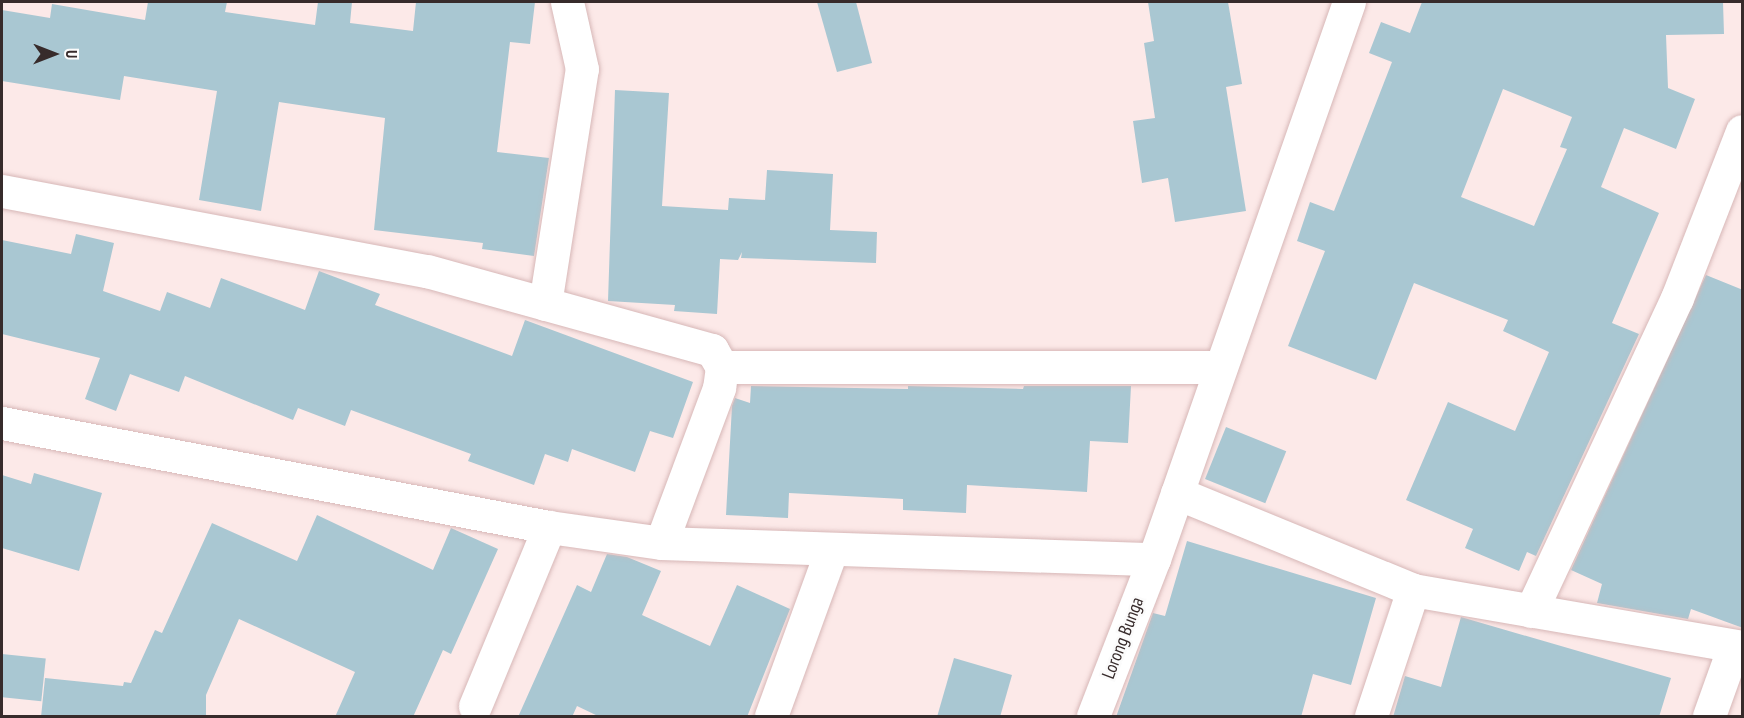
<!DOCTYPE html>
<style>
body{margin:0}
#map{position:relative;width:1744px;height:718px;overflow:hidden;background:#fce9e8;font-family:"PT Sans Narrow",sans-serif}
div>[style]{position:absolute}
.building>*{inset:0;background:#a9c7d2;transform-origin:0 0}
.roads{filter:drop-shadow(0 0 2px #d7b7b7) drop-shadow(0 0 2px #d7b7b7)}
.minor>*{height:33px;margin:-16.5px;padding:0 16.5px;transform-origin:16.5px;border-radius:16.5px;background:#fff}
span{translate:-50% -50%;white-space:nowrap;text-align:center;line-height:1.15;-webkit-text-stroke:5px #fbfbfb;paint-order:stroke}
.street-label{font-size:18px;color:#372b2b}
.frame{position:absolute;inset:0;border:3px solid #372b2b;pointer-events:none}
.north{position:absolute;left:24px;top:24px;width:60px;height:60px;-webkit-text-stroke:4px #fbfbfb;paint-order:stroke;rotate:90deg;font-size:16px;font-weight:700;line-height:24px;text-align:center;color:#372b2b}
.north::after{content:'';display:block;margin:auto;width:21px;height:27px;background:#372b2b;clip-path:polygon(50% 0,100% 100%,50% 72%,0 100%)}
</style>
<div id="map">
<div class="building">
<i style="clip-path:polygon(148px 2px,227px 2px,225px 12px,315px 25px,318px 2px,352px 2px,350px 23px,413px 31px,416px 2px,535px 2px,530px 44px,510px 42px,497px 152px,549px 158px,534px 256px,482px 249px,483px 243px,374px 230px,385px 118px,279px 102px,261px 211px,199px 200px,217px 91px,124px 76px,120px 100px,2px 81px,2px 10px,50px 18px,52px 4px,145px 20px)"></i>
<i style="clip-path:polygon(817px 2px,856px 2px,872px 63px,837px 72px)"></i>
<i style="clip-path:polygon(1148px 2px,1228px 2px,1242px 84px,1226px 87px,1246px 211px,1175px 222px,1168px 178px,1142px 183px,1133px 121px,1155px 118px,1144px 43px,1154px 41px)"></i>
<i style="clip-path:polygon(evenodd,1422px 2px,1723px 2px,1724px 34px,1666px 35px,1668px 88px,1695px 99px,1676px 149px,1624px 128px,1601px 187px,1659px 213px,1612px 323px,1639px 334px,1536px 556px,1527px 552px,1519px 571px,1465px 548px,1473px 529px,1406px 500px,1448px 402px,1515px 431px,1549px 352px,1503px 331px,1508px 320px,1414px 283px,1376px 380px,1288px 346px,1325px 251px,1297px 241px,1310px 202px,1334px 211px,1392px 62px,1369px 53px,1381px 22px,1410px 33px,1422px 2px,1503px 89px,1572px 117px,1560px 147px,1567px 149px,1534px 226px,1461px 197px,1503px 89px)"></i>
<i style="clip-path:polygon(615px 90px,669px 93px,662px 206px,728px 210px,729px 198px,765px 200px,767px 170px,833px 174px,830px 230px,877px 232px,876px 263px,741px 258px,742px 252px,738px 260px,720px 259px,717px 314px,674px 311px,675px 305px,608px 301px)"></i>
<i style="clip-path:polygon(76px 234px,114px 243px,103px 291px,160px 311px,167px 292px,210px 308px,221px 278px,305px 310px,319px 271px,380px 294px,375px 305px,512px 356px,525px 320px,693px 382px,673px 438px,650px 431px,635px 472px,572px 449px,568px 462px,545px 454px,534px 485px,468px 461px,471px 454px,351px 410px,345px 426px,298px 408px,293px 420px,185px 376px,179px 392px,130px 374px,116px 411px,85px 399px,100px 358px,2px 334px,2px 240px,71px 254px)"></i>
<i style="clip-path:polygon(1706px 275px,1743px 290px,1743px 628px,1691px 609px,1688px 619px,1597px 603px,1602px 584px,1571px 570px)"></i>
<i style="clip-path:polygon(751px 386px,908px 389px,908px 386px,1023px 389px,1024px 386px,1131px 386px,1128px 443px,1090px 441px,1087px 492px,967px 485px,966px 513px,903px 510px,903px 499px,789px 493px,788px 518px,726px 515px,732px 406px,735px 398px,750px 403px)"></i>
<i style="left:1226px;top:427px;width:65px;height:56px;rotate:22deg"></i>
<i style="clip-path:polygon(34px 473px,102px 493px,79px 571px,2px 548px,2px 475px,31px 484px)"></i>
<i style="clip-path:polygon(317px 515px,433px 570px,451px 528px,498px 549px,451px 654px,443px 650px,413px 717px,335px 717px,355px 672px,239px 619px,206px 695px,206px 717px,41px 717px,45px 678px,123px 686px,124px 682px,131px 683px,155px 630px,162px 633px,212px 523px,297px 561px)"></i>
<i style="clip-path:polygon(1187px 541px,1376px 598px,1351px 685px,1313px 674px,1301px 717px,1116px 717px,1153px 613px,1165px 616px)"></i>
<i style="clip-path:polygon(607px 554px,627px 557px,661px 571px,642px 615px,710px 646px,737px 585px,790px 609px,747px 717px,600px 717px,577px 706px,572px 717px,518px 717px,577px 585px,591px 592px)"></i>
<i style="clip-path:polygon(1461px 617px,1671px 678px,1659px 717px,1393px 717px,1405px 676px,1441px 687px)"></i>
<i style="left:2px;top:654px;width:44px;height:43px;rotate:6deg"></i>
<i style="clip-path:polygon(954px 658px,1012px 675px,1000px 717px,937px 717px)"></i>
</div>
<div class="roads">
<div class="minor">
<i style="left:2px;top:191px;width:432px;rotate:10.7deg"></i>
<i style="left:427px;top:271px;width:296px;rotate:15.5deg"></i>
<i style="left:712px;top:350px;width:20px;rotate:60deg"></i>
<i style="left:722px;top:367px;width:21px;rotate:98deg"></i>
<i style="left:719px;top:388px;width:165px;rotate:110.5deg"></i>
<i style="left:545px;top:304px;width:238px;rotate:-81.1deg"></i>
<i style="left:582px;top:69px;width:69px;rotate:-102.6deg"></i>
<i style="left:722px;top:367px;width:498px"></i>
<i style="left:2px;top:423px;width:557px;rotate:10.77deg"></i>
<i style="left:549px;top:527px;width:113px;rotate:8.1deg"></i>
<i style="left:661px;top:543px;width:493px;rotate:1.9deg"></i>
<i style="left:1154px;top:559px;width:590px;rotate:-70.71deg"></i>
<i style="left:1177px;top:493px;width:255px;rotate:22.3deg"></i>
<i style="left:1531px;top:611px;width:345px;rotate:-65deg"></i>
<i style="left:1677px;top:298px;width:179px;rotate:-68.7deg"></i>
<i style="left:475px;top:706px;width:194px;rotate:-67.5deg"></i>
<i style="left:771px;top:716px;width:176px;rotate:-70deg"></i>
<i style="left:1093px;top:716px;width:168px;rotate:-68.8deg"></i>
<i style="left:1371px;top:716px;width:133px;rotate:-71.6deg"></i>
<i style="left:1413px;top:590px;width:334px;rotate:9.8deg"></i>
<i style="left:1709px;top:716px;width:74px;rotate:-70.3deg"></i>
</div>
</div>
<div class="street-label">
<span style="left:1123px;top:638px;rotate:-69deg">Lorong Bunga</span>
</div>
<div class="frame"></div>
<div class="north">U</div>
</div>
